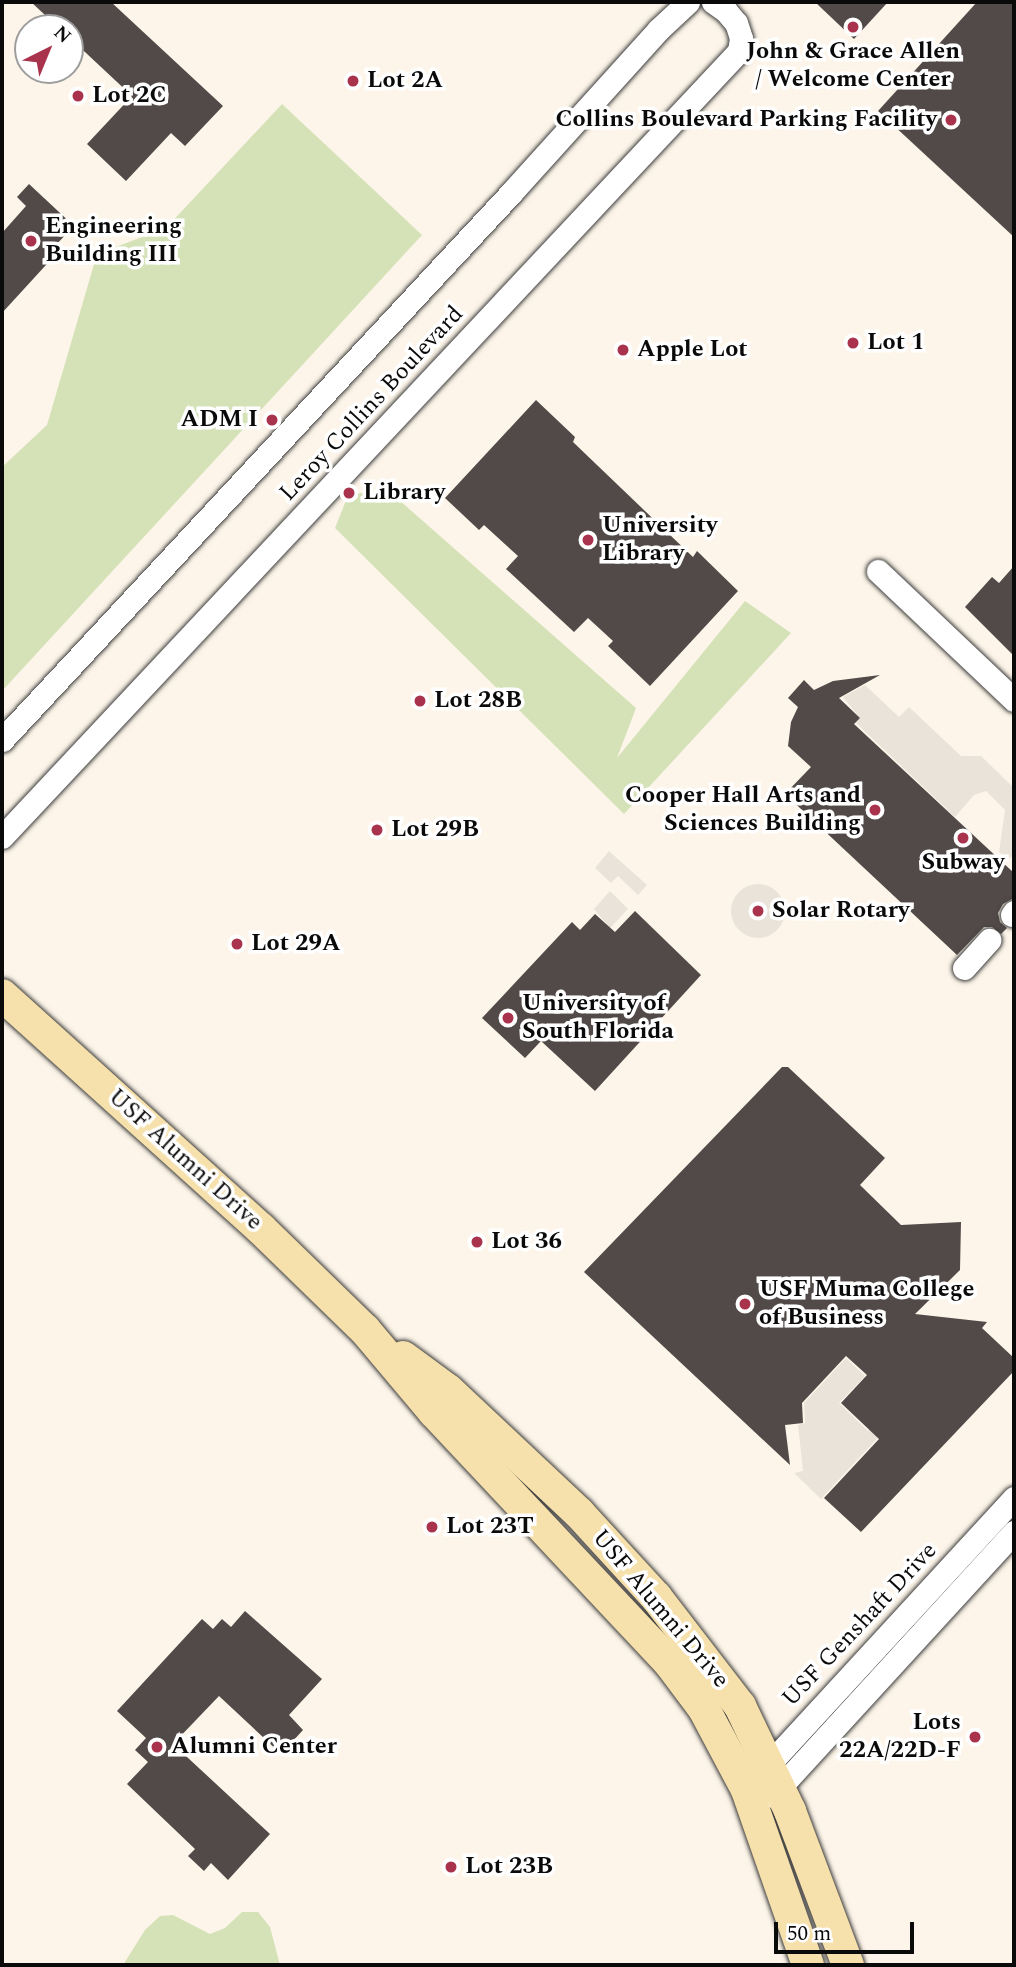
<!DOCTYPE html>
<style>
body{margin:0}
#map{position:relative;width:1016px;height:1967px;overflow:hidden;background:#fdf5e9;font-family:Spectral,serif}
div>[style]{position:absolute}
.green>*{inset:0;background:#d5e2b8}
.plaza>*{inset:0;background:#eae3da}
.round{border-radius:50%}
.building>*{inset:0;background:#514a48}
.roads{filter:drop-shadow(0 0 2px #3d3d3d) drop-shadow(0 0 2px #3d3d3d)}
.street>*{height:23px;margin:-11.5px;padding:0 11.5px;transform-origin:11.5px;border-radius:11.5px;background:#fff}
.secondary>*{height:32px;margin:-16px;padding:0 16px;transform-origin:16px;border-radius:16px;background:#f6e0ab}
.dots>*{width:19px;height:19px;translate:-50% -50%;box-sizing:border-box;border:4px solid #fff;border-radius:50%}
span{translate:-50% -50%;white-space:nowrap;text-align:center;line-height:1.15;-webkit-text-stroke:7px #fff;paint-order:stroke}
.poi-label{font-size:24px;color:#0a0a0a;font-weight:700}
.left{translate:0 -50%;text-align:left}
.right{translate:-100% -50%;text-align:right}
.street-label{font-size:24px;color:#0a0a0a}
.frame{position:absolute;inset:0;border:4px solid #0a0a0a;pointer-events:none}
.north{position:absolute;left:14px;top:14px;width:70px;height:70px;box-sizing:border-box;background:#fff;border:2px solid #9d9d9d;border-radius:50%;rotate:43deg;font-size:19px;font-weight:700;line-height:28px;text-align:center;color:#0a0a0a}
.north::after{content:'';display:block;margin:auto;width:24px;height:32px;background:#a9334d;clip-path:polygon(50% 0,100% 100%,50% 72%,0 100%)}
.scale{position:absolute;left:774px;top:1922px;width:140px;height:32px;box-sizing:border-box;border:4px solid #0a0a0a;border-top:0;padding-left:9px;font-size:21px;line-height:24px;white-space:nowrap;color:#0a0a0a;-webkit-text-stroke:5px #fff;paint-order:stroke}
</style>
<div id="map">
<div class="green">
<i style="clip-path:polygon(282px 104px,422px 235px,2px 691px,2px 467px,47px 425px,97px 254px,166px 228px)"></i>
<i style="clip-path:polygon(349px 493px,391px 493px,636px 708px,617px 758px,745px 601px,791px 633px,624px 814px,335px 528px)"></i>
<i style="clip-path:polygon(242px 1912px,258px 1912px,270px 1927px,280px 1965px,123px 1965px,145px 1930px,160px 1916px,173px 1915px,210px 1934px,225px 1928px)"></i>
</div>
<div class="plaza">
<i style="clip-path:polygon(865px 685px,899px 717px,909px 707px,961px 756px,981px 756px,1014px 788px,1014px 854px,1008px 860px,999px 852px,1005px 810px,986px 791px,974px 795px,955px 817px,856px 723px,860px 718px,843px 697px)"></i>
<i style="clip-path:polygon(609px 851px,647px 885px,638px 895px,618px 876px,611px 883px,595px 868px)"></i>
<i class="round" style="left:731px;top:884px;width:54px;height:54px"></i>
<i style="clip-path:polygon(610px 891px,628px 909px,610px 928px,594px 909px)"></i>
<i style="clip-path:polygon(846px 1358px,865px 1376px,839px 1403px,868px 1431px,877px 1422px,885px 1430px,821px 1499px,794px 1473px,803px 1471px,798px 1425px,805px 1423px,804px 1403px)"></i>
</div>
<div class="building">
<i style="clip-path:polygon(31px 2px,111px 2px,223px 106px,185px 146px,171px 133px,126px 181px,87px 144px,132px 96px,70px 38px,70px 28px,59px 28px)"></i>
<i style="clip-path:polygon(815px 2px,888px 2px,854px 39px)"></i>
<i style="clip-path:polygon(977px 2px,1014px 2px,1014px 237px,878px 111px)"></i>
<i style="clip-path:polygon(29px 184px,74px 226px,52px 249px,56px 254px,2px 313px,2px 233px,26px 206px,17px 197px)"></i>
<i style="clip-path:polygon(536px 400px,575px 437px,573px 442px,693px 557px,697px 551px,738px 591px,650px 686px,608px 646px,613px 641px,588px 618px,574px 632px,506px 569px,518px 556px,484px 525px,479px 530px,445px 498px)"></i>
<i style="clip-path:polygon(1014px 566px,1014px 656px,965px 607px,992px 577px,999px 583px)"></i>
<i style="clip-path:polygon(880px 675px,839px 698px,860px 718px,854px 724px,1014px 873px,1014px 898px,1003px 904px,998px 913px,1000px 922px,1007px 928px,1001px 934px,992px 927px,984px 927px,957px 955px,785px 794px,811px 767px,788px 746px,791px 722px,798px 707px,788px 698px,804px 680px,814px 690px,833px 681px)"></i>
<i style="clip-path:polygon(635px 911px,701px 975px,595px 1091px,541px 1041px,525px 1058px,482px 1018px,572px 922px,580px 930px,595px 914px,615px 932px)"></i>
<i style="clip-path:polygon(782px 1067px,788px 1067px,885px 1158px,860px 1185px,901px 1225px,961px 1222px,960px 1270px,915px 1314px,987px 1322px,982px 1328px,1014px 1358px,1014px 1371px,861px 1532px,824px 1498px,879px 1439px,841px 1403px,867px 1375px,846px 1356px,802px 1403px,803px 1423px,785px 1425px,790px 1465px,584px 1272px)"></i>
<i style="clip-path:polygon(245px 1611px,322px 1679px,289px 1715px,303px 1730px,281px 1754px,219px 1696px,173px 1744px,270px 1834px,228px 1880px,211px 1863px,204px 1871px,188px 1856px,195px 1849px,127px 1784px,148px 1762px,135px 1750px,146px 1738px,117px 1711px,202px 1619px,213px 1629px,222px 1619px,231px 1627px)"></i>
</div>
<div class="roads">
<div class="street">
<i style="left:878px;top:571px;width:187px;rotate:43.5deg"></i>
<i style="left:2px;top:740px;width:746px;rotate:-47.06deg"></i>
<i style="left:510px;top:194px;width:221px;rotate:-47.9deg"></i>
<i style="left:658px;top:30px;width:41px;rotate:-43deg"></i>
<i style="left:2px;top:837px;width:1077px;rotate:-46.84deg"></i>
<i style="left:739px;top:51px;width:13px;rotate:-81deg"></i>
<i style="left:741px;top:38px;width:16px;rotate:-108deg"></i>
<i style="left:736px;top:23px;width:16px;rotate:-130deg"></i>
<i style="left:726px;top:11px;width:16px;rotate:-145deg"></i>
<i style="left:1012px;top:915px;width:4px;rotate:-56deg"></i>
<i style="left:964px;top:968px;width:38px;rotate:-48deg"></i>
<i style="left:760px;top:1774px;width:375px;rotate:-47.4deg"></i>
<i style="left:772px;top:1796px;width:358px;rotate:-47.5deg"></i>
</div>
<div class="secondary">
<i style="left:2px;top:995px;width:349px;rotate:42.1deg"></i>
<i style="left:261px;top:1229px;width:145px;rotate:44.2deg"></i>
<i style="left:365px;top:1330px;width:107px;rotate:49.9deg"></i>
<i style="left:434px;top:1412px;width:342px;rotate:46.8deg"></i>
<i style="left:668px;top:1661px;width:60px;rotate:53.1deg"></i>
<i style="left:704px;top:1709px;width:92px;rotate:62deg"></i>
<i style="left:747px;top:1790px;width:185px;rotate:70.8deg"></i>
<i style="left:403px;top:1357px;width:56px;rotate:36.3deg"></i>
<i style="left:448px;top:1390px;width:180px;rotate:43.2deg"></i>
<i style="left:579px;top:1513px;width:114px;rotate:47.5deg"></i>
<i style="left:656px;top:1597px;width:138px;rotate:52.4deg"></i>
<i style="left:740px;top:1706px;width:116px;rotate:64.5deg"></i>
<i style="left:790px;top:1811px;width:165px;rotate:69.4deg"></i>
</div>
</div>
<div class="dots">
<i style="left:853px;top:27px;background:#a9334d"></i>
<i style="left:353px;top:81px;background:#a9334d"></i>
<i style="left:78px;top:96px;background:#a9334d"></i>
<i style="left:951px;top:120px;background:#a9334d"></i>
<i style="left:31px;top:241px;background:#a9334d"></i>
<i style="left:853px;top:343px;background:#a9334d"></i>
<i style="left:623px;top:350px;background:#a9334d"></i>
<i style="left:272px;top:420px;background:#a9334d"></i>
<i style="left:349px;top:493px;background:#a9334d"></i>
<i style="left:588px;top:540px;background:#a9334d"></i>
<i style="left:420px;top:701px;background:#a9334d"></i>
<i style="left:875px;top:810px;background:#a9334d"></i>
<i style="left:377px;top:830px;background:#a9334d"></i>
<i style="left:963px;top:838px;background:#a9334d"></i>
<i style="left:758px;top:911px;background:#a9334d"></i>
<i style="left:237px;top:944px;background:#a9334d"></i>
<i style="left:508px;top:1018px;background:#a9334d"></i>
<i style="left:477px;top:1242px;background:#a9334d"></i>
<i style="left:745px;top:1304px;background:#a9334d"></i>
<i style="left:432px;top:1527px;background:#a9334d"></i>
<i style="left:975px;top:1737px;background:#a9334d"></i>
<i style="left:157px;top:1747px;background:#a9334d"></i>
<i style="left:451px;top:1867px;background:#a9334d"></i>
</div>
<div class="poi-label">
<span style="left:853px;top:66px">John &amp; Grace Allen<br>/ Welcome Center</span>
<span class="left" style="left:367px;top:81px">Lot 2A</span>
<span class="left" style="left:92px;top:96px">Lot 2C</span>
<span class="right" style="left:937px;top:120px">Collins Boulevard Parking Facility</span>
<span class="left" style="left:45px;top:241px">Engineering<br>Building III</span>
<span class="left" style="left:867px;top:343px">Lot 1</span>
<span class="left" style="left:637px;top:350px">Apple Lot</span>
<span class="right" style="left:258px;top:420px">ADM I</span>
<span class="left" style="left:363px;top:493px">Library</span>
<span class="left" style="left:602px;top:540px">University<br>Library</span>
<span class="left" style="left:434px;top:701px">Lot 28B</span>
<span class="right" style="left:861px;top:810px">Cooper Hall Arts and<br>Sciences Building</span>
<span class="left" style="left:391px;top:830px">Lot 29B</span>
<span style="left:963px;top:863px">Subway</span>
<span class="left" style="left:772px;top:911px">Solar Rotary</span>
<span class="left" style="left:251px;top:944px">Lot 29A</span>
<span class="left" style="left:522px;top:1018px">University of<br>South Florida</span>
<span class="left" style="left:491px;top:1242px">Lot 36</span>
<span class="left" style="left:759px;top:1304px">USF Muma College<br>of Business</span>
<span class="left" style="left:446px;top:1527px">Lot 23T</span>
<span class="right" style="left:961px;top:1737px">Lots<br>22A/22D-F</span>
<span class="left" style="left:171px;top:1747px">Alumni Center</span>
<span class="left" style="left:465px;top:1867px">Lot 23B</span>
</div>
<div class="street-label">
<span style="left:372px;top:404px;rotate:-47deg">Leroy Collins Boulevard</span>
<span style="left:185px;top:1160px;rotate:42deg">USF Alumni Drive</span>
<span style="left:660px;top:1609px;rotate:50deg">USF Alumni Drive</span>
<span style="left:860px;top:1625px;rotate:-47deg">USF Genshaft Drive</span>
</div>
<div class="frame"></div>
<div class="north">N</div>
<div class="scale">50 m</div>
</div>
